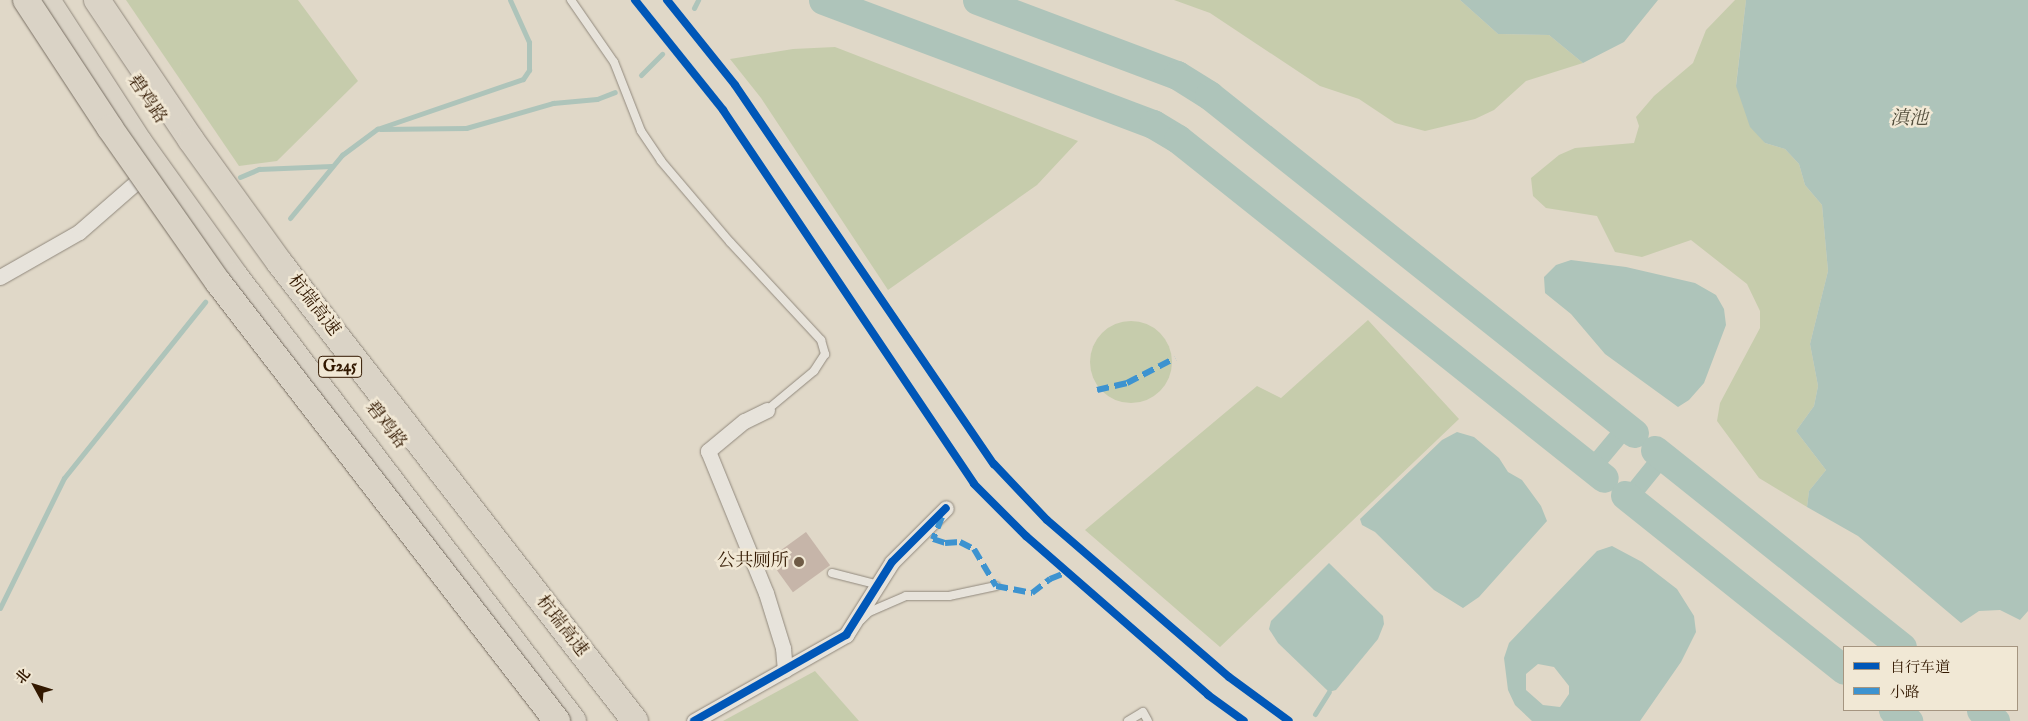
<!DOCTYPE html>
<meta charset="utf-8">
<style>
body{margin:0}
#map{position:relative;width:2028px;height:721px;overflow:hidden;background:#e0d8c8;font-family:"IM FELL English","Noto Serif SC",serif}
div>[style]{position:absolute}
.green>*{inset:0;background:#c6ccac}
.round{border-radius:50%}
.water>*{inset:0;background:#aec4ba}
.stream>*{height:5px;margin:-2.5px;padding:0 2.5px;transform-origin:2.5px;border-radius:2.5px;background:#aec4ba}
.canal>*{height:18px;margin:-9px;padding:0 9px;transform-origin:9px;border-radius:9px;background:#aec4ba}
.river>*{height:29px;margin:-14.5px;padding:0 14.5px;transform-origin:14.5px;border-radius:14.5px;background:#aec4ba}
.building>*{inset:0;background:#c6b5a9;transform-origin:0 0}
.roads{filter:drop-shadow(0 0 1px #91897d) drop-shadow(0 0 1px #91897d)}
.lane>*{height:8px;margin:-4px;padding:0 4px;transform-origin:4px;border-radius:4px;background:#e7e3db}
.street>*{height:15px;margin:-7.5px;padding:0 7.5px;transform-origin:7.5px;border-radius:7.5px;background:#e7e3db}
.highway>*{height:26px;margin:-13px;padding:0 13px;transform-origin:13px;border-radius:13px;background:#dad3c6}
.bridges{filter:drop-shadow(0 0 1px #786f63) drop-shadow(0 0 1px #786f63)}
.highway-bridge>*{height:26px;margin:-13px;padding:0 13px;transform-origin:13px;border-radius:13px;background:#dad3c6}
.quiet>*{height:6px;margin-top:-3px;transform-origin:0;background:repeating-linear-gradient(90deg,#3d93d0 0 12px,transparent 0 18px)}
.cycleway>*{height:8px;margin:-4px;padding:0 4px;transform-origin:4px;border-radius:4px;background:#0057b8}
.dots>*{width:14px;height:14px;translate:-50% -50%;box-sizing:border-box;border:2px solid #f1e8d5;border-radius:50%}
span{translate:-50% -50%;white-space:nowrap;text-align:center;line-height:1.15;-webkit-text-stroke:5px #f1e8d5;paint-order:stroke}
.shield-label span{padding:1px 4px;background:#f1e8d5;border:1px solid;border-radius:4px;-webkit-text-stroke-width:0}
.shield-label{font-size:16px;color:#321800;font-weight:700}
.street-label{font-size:18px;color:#321800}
.poi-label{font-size:18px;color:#321800}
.right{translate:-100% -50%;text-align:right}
.water-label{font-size:19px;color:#56513f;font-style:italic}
.legend{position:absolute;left:1843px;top:646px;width:175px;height:65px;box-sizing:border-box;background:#f1e8d5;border:1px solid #a59580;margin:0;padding:6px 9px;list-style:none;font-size:15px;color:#321800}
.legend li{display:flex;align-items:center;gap:10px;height:25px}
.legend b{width:25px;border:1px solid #a59580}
.north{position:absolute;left:10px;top:661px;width:50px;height:50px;-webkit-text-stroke:4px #f1e8d5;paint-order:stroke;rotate:309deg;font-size:14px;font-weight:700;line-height:20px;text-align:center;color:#321800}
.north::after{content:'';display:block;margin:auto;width:18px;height:22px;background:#321800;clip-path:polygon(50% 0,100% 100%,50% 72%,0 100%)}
</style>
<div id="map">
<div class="green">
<i style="clip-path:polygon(126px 0,298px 0,358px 81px,277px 161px,239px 166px)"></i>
<i style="clip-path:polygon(1174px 0,1460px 0,1498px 34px,1549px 35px,1583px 63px,1526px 81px,1494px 110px,1475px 119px,1425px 131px,1395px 123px,1359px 99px,1320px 86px,1210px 13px)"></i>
<i style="clip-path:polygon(1735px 0,1746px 0,1736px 85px,1765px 143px,1785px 149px,1799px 164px,1805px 185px,1822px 205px,1828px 271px,1810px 344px,1818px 386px,1814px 406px,1796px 431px,1826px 470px,1809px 491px,1807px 507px,1759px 478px,1717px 421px,1720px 403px,1760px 328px,1760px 311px,1747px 284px,1691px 240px,1642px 257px,1615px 252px,1597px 216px,1546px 208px,1533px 196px,1531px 178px,1559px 155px,1575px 148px,1634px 143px,1639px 126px,1636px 117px,1654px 96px,1693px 63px,1706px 30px)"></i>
<i style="clip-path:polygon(835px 47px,1078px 141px,1037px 185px,888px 290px,761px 98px,730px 59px,793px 49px)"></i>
<i style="clip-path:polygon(1368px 320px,1459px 419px,1220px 647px,1085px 530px,1257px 386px,1281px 398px)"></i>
<i class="round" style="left:1090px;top:321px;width:82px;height:82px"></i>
<i style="clip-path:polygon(815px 671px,859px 721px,723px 721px)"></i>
</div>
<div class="water">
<i style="clip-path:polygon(1460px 0,1658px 0,1624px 42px,1583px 63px,1549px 35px,1498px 34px)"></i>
<i style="clip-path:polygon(1746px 0,2028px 0,2028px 611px,2020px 620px,2000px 610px,1979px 611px,1961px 623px,1858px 536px,1807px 507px,1809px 491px,1826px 470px,1796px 431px,1814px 406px,1818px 386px,1810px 344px,1828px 271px,1822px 205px,1805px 185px,1799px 164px,1785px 149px,1765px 143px,1750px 127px,1736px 86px)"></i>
<i style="clip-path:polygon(1571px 260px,1626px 267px,1695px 283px,1716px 295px,1724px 309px,1726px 325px,1704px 383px,1689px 400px,1678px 407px,1605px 354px,1571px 314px,1545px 293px,1544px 277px,1556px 265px)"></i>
<i style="clip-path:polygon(1457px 432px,1474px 437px,1499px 458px,1508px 472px,1522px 480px,1541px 506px,1547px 521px,1479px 597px,1463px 608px,1434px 590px,1375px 532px,1362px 525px,1360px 519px,1442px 440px)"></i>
<i style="clip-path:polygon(evenodd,1612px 546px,1642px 562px,1677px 589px,1694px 616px,1696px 632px,1681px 662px,1640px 721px,1532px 721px,1515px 705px,1508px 690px,1504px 658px,1509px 643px,1597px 551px,1612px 546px,1538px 664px,1554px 667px,1569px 686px,1569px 694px,1560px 707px,1543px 705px,1526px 690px,1526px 674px,1538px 664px)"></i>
<i style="clip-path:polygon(1329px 563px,1383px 616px,1384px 624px,1378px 639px,1336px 690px,1329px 692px,1278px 643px,1269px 629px,1271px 621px)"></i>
</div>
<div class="stream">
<i style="left:694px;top:8px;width:9px;rotate:-63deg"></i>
<i style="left:641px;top:75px;width:30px;rotate:-45deg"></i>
<i style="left:380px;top:129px;width:86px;rotate:-0.7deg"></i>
<i style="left:466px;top:128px;width:91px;rotate:-16deg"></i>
<i style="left:553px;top:103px;width:44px;rotate:-5.2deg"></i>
<i style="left:597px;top:99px;width:19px;rotate:-21deg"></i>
<i style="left:240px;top:177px;width:21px;rotate:-23deg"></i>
<i style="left:259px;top:169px;width:73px;rotate:-2.4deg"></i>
<i style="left:290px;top:218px;width:82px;rotate:-50.5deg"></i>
<i style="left:342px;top:155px;width:44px;rotate:-36.6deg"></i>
<i style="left:377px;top:129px;width:154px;rotate:-18.9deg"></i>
<i style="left:523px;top:79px;width:11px;rotate:-56deg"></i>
<i style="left:529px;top:70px;width:28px;rotate:-90deg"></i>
<i style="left:529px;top:42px;width:46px;rotate:-114.3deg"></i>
<i style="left:0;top:608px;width:145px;rotate:-63.8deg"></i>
<i style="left:64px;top:478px;width:226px;rotate:-51.3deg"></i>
<i style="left:1315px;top:714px;width:26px;rotate:-58deg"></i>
</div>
<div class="canal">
<i style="left:1592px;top:468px;width:55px;rotate:-50.2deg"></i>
<i style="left:1629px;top:498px;width:54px;rotate:-51deg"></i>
</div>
<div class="river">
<i style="left:823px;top:0;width:353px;rotate:20.6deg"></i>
<i style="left:1153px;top:124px;width:29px;rotate:31deg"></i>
<i style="left:1178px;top:139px;width:544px;rotate:38.51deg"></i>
<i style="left:977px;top:0;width:214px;rotate:20.6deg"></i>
<i style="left:1177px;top:75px;width:38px;rotate:32deg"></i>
<i style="left:1209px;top:95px;width:543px;rotate:38.5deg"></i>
<i style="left:1655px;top:450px;width:316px;rotate:38.6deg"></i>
<i style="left:1625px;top:495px;width:280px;rotate:38.6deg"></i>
<i style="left:1893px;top:710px;width:19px;rotate:36deg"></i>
<i style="left:1981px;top:710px;width:18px;rotate:38deg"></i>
</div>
<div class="building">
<i style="left:806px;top:532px;width:41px;height:46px;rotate:54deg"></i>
</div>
<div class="roads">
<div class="lane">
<i style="left:571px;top:0;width:75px;rotate:55.3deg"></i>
<i style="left:614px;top:62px;width:74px;rotate:68.6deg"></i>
<i style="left:641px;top:131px;width:36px;rotate:56deg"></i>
<i style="left:661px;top:161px;width:106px;rotate:49.6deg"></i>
<i style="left:730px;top:242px;width:134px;rotate:47.1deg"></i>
<i style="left:821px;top:340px;width:15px;rotate:74deg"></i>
<i style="left:825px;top:354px;width:20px;rotate:123deg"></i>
<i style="left:814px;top:371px;width:61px;rotate:140.3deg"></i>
<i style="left:832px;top:573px;width:44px;rotate:14.3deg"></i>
<i style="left:861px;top:620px;width:11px;rotate:-45deg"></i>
<i style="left:869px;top:612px;width:40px;rotate:-23.4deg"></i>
<i style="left:906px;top:596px;width:43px"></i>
<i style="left:949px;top:596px;width:48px;rotate:-12deg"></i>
<i style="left:1128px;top:721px;width:17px;rotate:-31deg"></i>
<i style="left:1143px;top:712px;width:10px;rotate:61deg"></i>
</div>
<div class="street">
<i style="left:0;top:277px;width:91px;rotate:-29.7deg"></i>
<i style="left:79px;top:232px;width:93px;rotate:-41.1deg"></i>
<i style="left:767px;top:410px;width:25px;rotate:154deg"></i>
<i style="left:744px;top:421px;width:47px;rotate:140.2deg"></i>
<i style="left:708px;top:451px;width:153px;rotate:67.8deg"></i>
<i style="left:766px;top:593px;width:58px;rotate:72.8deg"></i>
<i style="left:783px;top:648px;width:22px;rotate:85deg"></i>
<i style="left:694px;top:721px;width:175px;rotate:-29.5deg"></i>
<i style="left:846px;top:635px;width:86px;rotate:-57.8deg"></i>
<i style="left:892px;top:562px;width:76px;rotate:-45deg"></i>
</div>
<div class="highway">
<i style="left:47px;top:0;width:169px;rotate:57.1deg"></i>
<i style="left:139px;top:142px;width:165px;rotate:54.4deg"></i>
<i style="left:235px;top:276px;width:559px;rotate:52.78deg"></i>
<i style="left:97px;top:0;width:169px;rotate:56.1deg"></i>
<i style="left:191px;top:140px;width:150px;rotate:54.2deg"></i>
<i style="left:279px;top:262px;width:581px;rotate:52.2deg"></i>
</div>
</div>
<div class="bridges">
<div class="highway-bridge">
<i style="left:26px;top:0;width:153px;rotate:56.7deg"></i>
<i style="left:110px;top:128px;width:188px;rotate:55deg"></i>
<i style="left:218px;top:282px;width:555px;rotate:52.32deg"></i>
</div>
</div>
<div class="quiet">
<i style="left:1097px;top:390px;width:31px;rotate:-13deg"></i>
<i style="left:1127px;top:383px;width:54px;rotate:-27.5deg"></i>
<i style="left:942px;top:517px;width:24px;rotate:112deg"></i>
<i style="left:933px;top:539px;width:13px;rotate:18deg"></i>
<i style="left:945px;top:543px;width:15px;rotate:-4deg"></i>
<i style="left:960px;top:542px;width:16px;rotate:27deg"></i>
<i style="left:974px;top:549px;width:43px;rotate:59.3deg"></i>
<i style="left:996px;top:586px;width:37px;rotate:11deg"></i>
<i style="left:1032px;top:593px;width:23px;rotate:-38deg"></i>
<i style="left:1050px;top:579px;width:18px;rotate:-22deg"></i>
</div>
<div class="cycleway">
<i style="left:635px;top:0;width:141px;rotate:51.3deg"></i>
<i style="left:723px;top:110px;width:450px;rotate:56.1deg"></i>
<i style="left:974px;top:484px;width:74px;rotate:45deg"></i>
<i style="left:1026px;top:536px;width:242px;rotate:41.1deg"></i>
<i style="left:1208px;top:695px;width:44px;rotate:35.8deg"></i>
<i style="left:667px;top:0;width:109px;rotate:51.3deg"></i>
<i style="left:735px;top:85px;width:459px;rotate:55.7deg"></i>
<i style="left:994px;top:464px;width:77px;rotate:46.6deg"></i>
<i style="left:1047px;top:520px;width:240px;rotate:40.8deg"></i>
<i style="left:1229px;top:677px;width:74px;rotate:36.3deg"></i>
<i style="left:694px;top:721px;width:175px;rotate:-29.5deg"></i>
<i style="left:846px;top:635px;width:86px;rotate:-57.8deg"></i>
<i style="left:892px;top:562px;width:76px;rotate:-45deg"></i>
</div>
<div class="dots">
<i style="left:799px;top:562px;background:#6f5b46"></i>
</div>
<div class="shield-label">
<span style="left:340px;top:367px">G245</span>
</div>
<div class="street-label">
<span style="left:146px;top:100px;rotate:56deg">碧鸡路</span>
<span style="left:313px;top:306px;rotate:52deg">杭瑞高速</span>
<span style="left:385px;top:426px;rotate:52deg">碧鸡路</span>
<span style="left:561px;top:627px;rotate:52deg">杭瑞高速</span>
</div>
<div class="poi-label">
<span class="right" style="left:789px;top:562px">公共厕所</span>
</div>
<div class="water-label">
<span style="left:1909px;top:120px">滇池</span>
</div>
<ul class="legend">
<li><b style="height:6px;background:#0057b8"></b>自行车道</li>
<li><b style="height:6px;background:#3d93d0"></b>小路</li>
</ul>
<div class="north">北</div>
</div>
